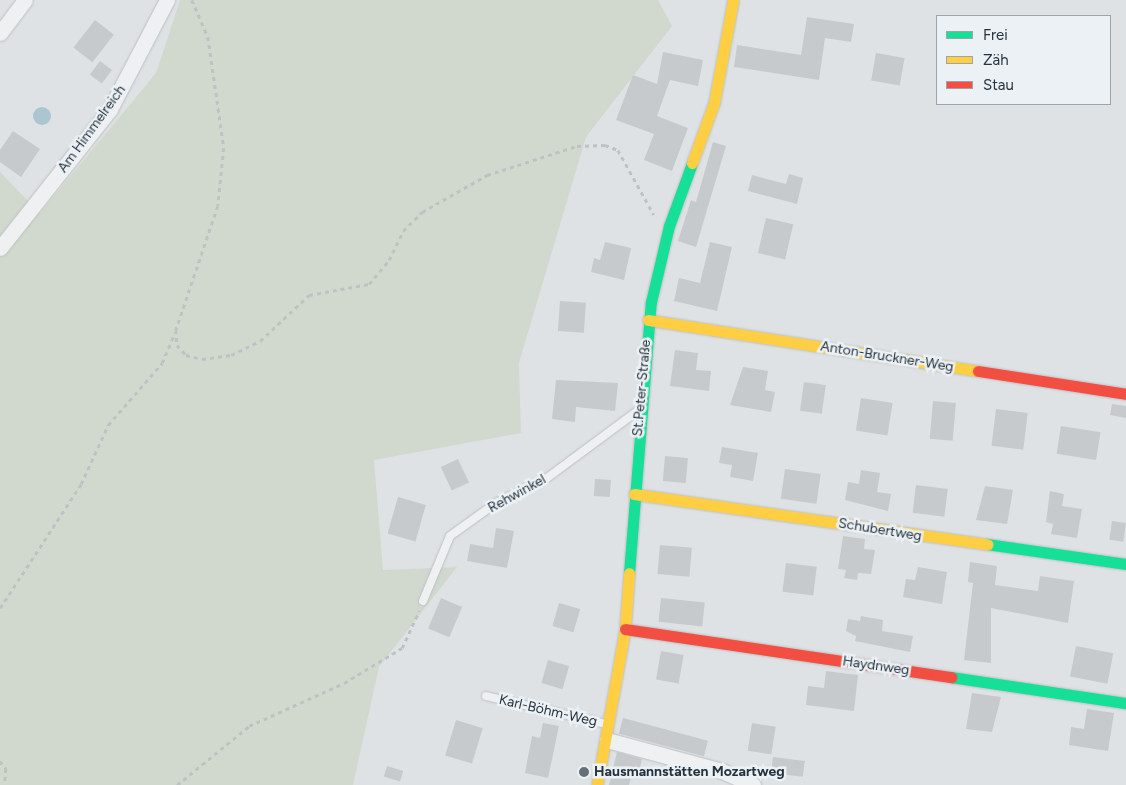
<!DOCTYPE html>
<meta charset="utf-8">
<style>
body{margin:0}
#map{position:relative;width:1126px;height:785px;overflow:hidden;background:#dfe2e4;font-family:Figtree,sans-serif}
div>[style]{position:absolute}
.green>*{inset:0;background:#d1d9cf}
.water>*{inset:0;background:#abc5d1}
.round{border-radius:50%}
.building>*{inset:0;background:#c7cacc;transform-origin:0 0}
.path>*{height:2.5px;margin-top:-1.25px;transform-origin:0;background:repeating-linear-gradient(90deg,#bec2c4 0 4px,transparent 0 8px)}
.roads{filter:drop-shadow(0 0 1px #bdc0c2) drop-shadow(0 0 1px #bdc0c2)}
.lane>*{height:8px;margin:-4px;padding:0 4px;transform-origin:4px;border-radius:4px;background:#eef0f1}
.street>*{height:15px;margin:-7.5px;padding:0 7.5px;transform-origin:7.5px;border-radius:7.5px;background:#eef0f1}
.fast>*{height:11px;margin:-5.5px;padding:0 5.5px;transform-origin:5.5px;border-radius:5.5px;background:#16e098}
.slow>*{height:11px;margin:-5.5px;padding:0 5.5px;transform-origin:5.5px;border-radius:5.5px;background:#ffcf43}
.jam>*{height:11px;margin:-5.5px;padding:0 5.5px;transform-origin:5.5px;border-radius:5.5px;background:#f24e42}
.dots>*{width:14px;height:14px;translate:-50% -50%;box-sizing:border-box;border:2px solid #ecf1f5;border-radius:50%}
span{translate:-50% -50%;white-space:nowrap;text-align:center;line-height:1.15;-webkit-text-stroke:5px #ecf1f5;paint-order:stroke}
.street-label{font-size:14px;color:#25333e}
.poi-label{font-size:14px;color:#25333e;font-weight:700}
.left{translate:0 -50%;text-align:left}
.legend{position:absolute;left:936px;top:15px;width:175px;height:90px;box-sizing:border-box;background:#ecf1f5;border:1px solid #9ca5ac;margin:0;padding:6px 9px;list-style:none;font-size:15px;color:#25333e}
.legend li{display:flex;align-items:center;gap:10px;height:25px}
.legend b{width:25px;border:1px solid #9ca5ac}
</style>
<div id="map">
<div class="green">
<i style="clip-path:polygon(180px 0,658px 0,672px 26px,586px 137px,519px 363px,521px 433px,374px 460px,383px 570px,457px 567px,379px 667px,353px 785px,0 785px,0 172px,40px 213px,156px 73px)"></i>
</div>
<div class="water">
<i class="round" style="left:33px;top:107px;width:18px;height:18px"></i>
</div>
<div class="building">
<i style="clip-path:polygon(807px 17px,854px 24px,851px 42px,825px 38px,819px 80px,734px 67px,737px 45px,801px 55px)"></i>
<i style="left:95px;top:20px;width:24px;height:35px;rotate:38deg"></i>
<i style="clip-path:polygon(663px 52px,703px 60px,698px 86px,670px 80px,657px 116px,688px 128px,672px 171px,644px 160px,654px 134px,616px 120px,633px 75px,657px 84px)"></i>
<i style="left:876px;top:53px;width:29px;height:28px;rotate:10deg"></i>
<i style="left:100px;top:61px;width:15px;height:17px;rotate:37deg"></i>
<i style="clip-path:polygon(13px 131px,40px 149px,21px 177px,0 162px,0 150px)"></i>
<i style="clip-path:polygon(713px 142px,726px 146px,696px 247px,678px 241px,691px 200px,696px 202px)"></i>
<i style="clip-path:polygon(789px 174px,803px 178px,797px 204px,748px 191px,752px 175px,786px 184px)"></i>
<i style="left:766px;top:218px;width:28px;height:36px;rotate:13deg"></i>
<i style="clip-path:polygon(605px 242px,631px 248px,624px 280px,591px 272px,594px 258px,600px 260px)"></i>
<i style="clip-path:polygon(710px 242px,732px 247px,717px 311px,674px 301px,679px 278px,700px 283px)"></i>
<i style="left:560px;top:301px;width:26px;height:30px;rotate:4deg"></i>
<i style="clip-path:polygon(675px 350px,698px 353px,696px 370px,711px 371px,709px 391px,670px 386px)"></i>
<i style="clip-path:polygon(743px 367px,768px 371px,765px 390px,775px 392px,771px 412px,730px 405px)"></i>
<i style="clip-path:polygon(556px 380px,618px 383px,615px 411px,576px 407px,575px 422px,552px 419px)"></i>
<i style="left:804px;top:382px;width:22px;height:29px;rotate:8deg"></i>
<i style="left:861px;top:398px;width:32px;height:33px;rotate:9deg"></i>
<i style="left:933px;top:401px;width:23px;height:38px;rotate:5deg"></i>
<i style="clip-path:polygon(1112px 404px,1126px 406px,1126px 418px,1110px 415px)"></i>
<i style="left:996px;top:409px;width:32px;height:37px;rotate:7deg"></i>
<i style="left:1061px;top:426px;width:40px;height:28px;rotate:9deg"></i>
<i style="clip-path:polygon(722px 447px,758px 453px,753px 481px,730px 477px,732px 465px,719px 463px)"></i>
<i style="left:665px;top:456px;width:23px;height:25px;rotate:5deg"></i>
<i style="left:458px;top:459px;width:26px;height:19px;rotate:65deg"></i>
<i style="left:785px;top:469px;width:36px;height:30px;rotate:8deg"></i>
<i style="clip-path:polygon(861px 470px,880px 473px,877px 492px,891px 494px,888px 511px,845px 500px,848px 482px,859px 484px)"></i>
<i style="left:595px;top:479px;width:16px;height:17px;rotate:4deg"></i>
<i style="left:916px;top:485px;width:32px;height:28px;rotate:7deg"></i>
<i style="clip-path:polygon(985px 486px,1013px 490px,1007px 524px,976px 520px)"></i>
<i style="clip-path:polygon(1050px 491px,1064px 494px,1062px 506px,1082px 509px,1077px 538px,1051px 534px,1053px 524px,1046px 522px)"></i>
<i style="left:398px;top:497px;width:29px;height:38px;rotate:16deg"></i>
<i style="left:1112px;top:521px;width:14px;height:19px;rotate:8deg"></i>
<i style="clip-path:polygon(496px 528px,514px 531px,507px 568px,467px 561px,470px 544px,493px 548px)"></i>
<i style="clip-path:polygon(843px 536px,865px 539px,864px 549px,875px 550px,871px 574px,858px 573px,857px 580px,844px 578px,846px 570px,838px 569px)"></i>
<i style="left:660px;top:545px;width:32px;height:29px;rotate:5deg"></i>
<i style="clip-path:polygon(970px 562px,997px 566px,995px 585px,1038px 591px,1040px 576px,1074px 581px,1068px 623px,991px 608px,991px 663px,964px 660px,973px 583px,968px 582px)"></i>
<i style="left:786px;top:563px;width:31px;height:29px;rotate:7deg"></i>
<i style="clip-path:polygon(918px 567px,947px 572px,942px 604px,903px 597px,906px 579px,915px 580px)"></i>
<i style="left:441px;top:598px;width:23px;height:33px;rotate:23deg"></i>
<i style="left:661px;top:598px;width:44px;height:24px;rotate:6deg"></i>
<i style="left:559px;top:603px;width:22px;height:24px;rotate:16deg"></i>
<i style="clip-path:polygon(861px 616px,883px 620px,882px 631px,913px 636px,910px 652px,855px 641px,856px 636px,846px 631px,848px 619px,860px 621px)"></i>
<i style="left:1076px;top:646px;width:38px;height:31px;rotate:11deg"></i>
<i style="left:661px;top:651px;width:23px;height:29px;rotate:10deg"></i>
<i style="left:548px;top:660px;width:22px;height:24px;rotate:16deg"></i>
<i style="clip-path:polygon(826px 671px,858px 675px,854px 711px,806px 705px,808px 686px,824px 688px)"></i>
<i style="clip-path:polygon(972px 693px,1001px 697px,992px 732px,966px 729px)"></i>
<i style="clip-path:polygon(1087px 709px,1114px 713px,1108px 751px,1069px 745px,1071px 727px,1084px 729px)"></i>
<i style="left:623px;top:718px;width:88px;height:16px;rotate:15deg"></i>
<i style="left:456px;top:720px;width:28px;height:37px;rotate:17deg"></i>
<i style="clip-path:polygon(543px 723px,559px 726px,548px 778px,525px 773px,532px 736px,540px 738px)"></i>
<i style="left:752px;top:723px;width:24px;height:28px;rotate:9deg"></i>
<i style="clip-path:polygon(617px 752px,642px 759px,637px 779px,631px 777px,629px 785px,609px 785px)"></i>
<i style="left:773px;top:757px;width:32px;height:16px;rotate:7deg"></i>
<i style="left:387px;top:766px;width:17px;height:11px;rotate:17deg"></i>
</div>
<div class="path">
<i style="left:192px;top:0;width:40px;rotate:66.6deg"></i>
<i style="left:208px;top:37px;width:112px;rotate:81.8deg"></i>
<i style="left:224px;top:148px;width:58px;rotate:95.9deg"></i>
<i style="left:218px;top:206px;width:131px;rotate:108.7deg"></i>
<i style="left:176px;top:330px;width:15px;rotate:86deg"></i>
<i style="left:177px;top:345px;width:13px;rotate:48deg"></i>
<i style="left:186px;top:355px;width:16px;rotate:14deg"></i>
<i style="left:202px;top:359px;width:29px;rotate:-8deg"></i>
<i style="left:231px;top:355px;width:32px;rotate:-26deg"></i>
<i style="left:260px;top:341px;width:67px;rotate:-43.2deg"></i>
<i style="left:309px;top:295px;width:61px;rotate:-10.4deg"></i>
<i style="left:369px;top:284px;width:31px;rotate:-50deg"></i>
<i style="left:389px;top:260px;width:32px;rotate:-64deg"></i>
<i style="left:403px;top:231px;width:27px;rotate:-45deg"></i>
<i style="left:422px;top:212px;width:75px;rotate:-29.6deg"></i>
<i style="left:487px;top:175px;width:95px;rotate:-17.9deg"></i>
<i style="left:577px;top:146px;width:28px;rotate:-2deg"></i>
<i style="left:605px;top:145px;width:14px;rotate:21deg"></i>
<i style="left:618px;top:150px;width:74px;rotate:61deg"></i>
<i style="left:0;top:608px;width:148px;rotate:-56.8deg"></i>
<i style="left:81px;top:484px;width:65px;rotate:-65.4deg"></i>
<i style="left:108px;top:425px;width:82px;rotate:-48.9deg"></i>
<i style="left:162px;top:363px;width:33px;rotate:-67deg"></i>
<i style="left:0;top:761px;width:10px;rotate:53deg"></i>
<i style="left:6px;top:769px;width:16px;rotate:94deg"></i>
<i style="left:177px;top:785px;width:93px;rotate:-39.3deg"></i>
<i style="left:249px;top:726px;width:104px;rotate:-24.4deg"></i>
<i style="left:344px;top:683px;width:68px;rotate:-31.1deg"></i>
<i style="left:402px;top:648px;width:41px;rotate:-65.3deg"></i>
</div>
<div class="roads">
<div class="lane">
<i style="left:423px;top:601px;width:70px;rotate:-67.4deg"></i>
<i style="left:450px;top:536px;width:57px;rotate:-35.7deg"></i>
<i style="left:496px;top:503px;width:57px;rotate:-26.1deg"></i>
<i style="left:547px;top:478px;width:114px;rotate:-36.5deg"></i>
<i style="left:486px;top:696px;width:123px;rotate:13.1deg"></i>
</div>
<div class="street">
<i style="left:0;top:33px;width:41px;rotate:-52.9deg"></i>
<i style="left:0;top:248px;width:177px;rotate:-51.6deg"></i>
<i style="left:110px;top:109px;width:123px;rotate:-62.4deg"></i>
<i style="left:607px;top:740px;width:119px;rotate:15.1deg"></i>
<i style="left:722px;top:771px;width:34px;rotate:24deg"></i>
</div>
<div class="fast">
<i style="left:987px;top:544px;width:140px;rotate:8.2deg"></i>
<i style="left:629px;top:573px;width:272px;rotate:-85.4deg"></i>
<i style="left:651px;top:302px;width:78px;rotate:-76.7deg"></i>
<i style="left:669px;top:226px;width:67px;rotate:-69.9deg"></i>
<i style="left:951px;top:677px;width:177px;rotate:8.5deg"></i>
</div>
<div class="slow">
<i style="left:692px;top:163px;width:64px;rotate:-69.9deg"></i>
<i style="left:714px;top:103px;width:105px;rotate:-79.5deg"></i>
<i style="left:648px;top:320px;width:334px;rotate:8.8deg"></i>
<i style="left:634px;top:494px;width:357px;rotate:8.1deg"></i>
<i style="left:597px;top:785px;width:158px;rotate:-79.8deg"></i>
<i style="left:625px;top:629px;width:56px;rotate:-85.9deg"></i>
</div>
<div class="jam">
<i style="left:978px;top:371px;width:150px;rotate:8.8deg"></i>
<i style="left:625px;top:629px;width:330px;rotate:8.4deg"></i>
</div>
</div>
<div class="dots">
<i style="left:584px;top:772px;background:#667078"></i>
</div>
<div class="street-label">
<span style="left:92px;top:129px;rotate:-54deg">Am Himmelreich</span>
<span style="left:887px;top:357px;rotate:9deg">Anton-Bruckner-Weg</span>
<span style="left:642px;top:388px;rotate:-85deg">St.Peter-Straße</span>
<span style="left:517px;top:494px;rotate:-29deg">Rehwinkel</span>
<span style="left:880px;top:530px;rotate:9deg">Schubertweg</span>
<span style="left:876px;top:666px;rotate:8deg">Haydnweg</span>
<span style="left:548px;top:711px;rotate:13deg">Karl-Böhm-Weg</span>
</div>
<div class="poi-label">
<span class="left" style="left:594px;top:772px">Hausmannstätten Mozartweg</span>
</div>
<ul class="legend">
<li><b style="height:6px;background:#16e098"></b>Frei</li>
<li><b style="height:6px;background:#ffcf43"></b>Zäh</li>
<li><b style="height:6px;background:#f24e42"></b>Stau</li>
</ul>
</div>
